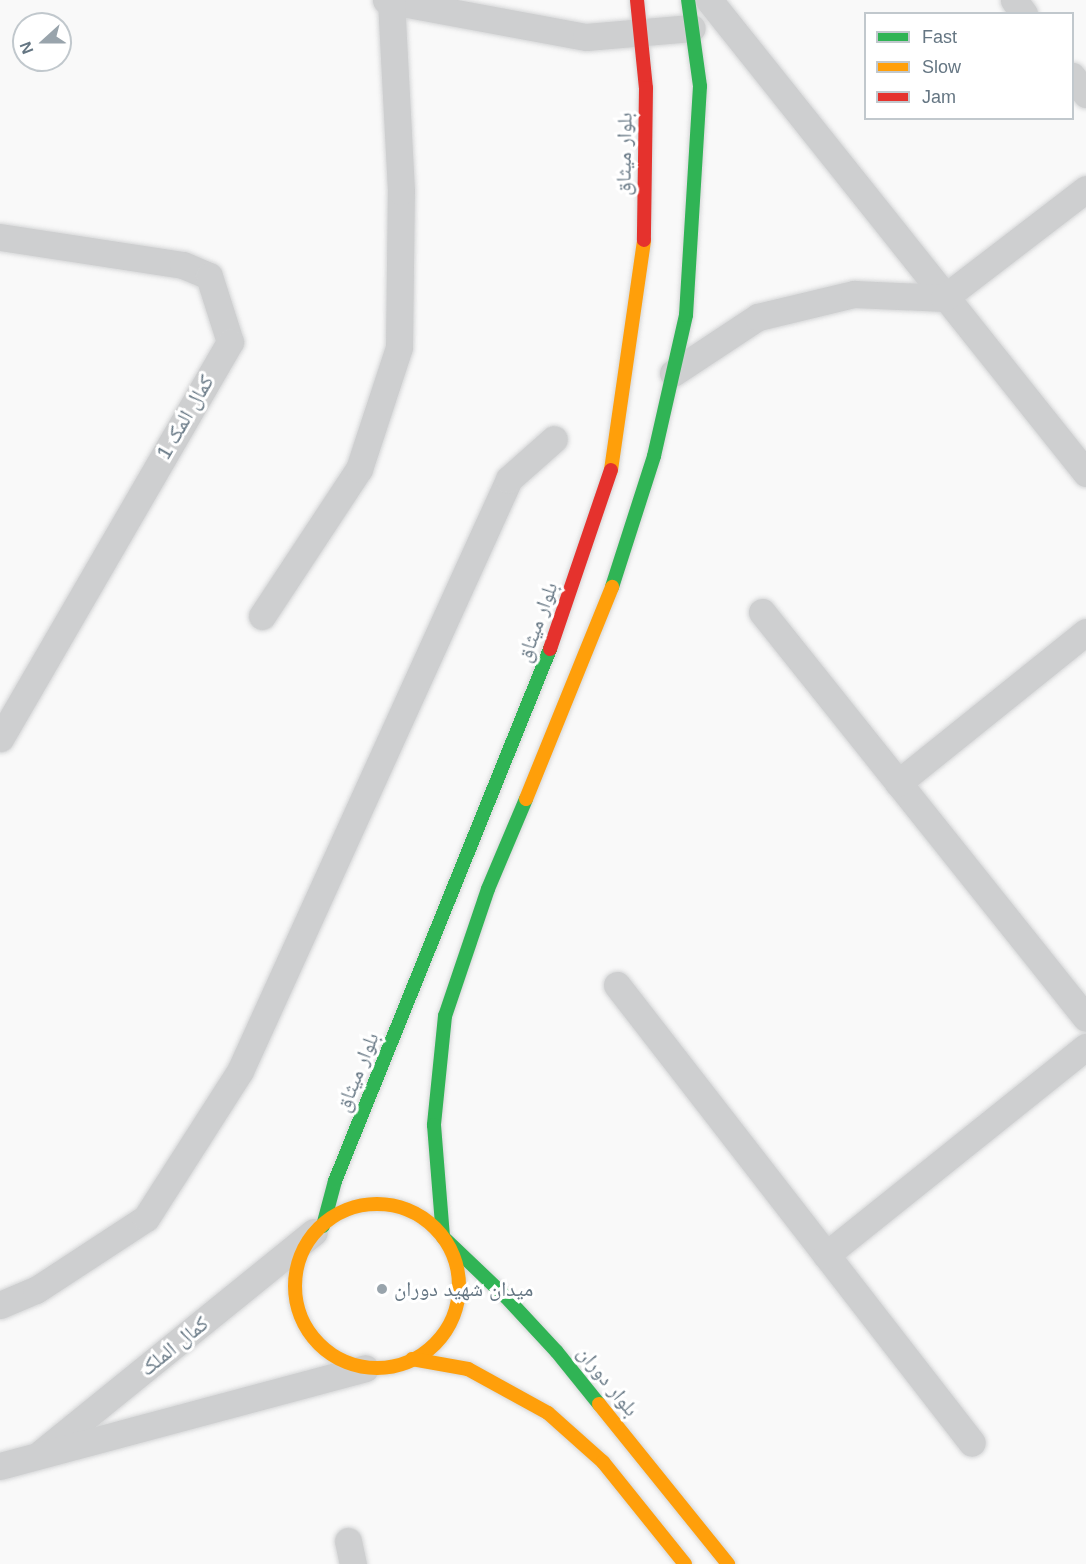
<!DOCTYPE html>
<meta charset="utf-8">
<style>
body{margin:0}
#map{position:relative;width:1086px;height:1564px;overflow:hidden;background:#f9f9f9;font-family:Helvetica,"Noto Naskh Arabic",sans-serif}
div>[style]{position:absolute}
.roads{filter:drop-shadow(0 0 2px #d5d6d7) drop-shadow(0 0 2px #d5d6d7)}
.street>*{height:27px;margin:-13.5px;padding:0 13.5px;transform-origin:13.5px;border-radius:13.5px;background:#cecfd0}
.fast>*{height:14px;margin:-7px;padding:0 7px;transform-origin:7px;border-radius:7px;background:#30b455}
.slow>*{height:14px;margin:-7px;padding:0 7px;transform-origin:7px;border-radius:7px;background:#ff9f0a}
.slow>.ring{margin:-7px;padding:0;box-sizing:content-box;background:none;border:14px solid #ff9f0a;border-radius:50%}
.jam>*{height:14px;margin:-7px;padding:0 7px;transform-origin:7px;border-radius:7px;background:#e5322d}
.dots>*{width:16px;height:16px;translate:-50% -50%;box-sizing:border-box;border:3px solid #fff;border-radius:50%}
span{translate:-50% -50%;white-space:nowrap;text-align:center;line-height:1.15;-webkit-text-stroke:6px #fff;paint-order:stroke}
.street-label{font-size:21px;color:#657683}
.poi-label{font-size:21px;color:#657683}
.left{translate:0 -50%;text-align:left}
.legend{position:absolute;left:864px;top:12px;width:210px;height:108px;box-sizing:border-box;background:#fff;border:2px solid #c1c8cd;margin:0;padding:8px 10px;list-style:none;font-size:18px;color:#657683}
.legend li{display:flex;align-items:center;gap:12px;height:30px}
.legend b{width:30px;border:2px solid #c1c8cd}
.north{position:absolute;left:12px;top:12px;width:60px;height:60px;box-sizing:border-box;background:#fff;border:2px solid #c1c8cd;border-radius:50%;rotate:249deg;font-size:16px;font-weight:700;line-height:24px;text-align:center;color:#657683}
.north::after{content:'';display:block;margin:auto;width:21px;height:27px;background:#99a4ac;clip-path:polygon(50% 0,100% 100%,50% 72%,0 100%)}
</style>
<div id="map">
<div class="roads">
<div class="street">
<i style="left:386px;top:0;width:203px;rotate:10.5deg"></i>
<i style="left:586px;top:37px;width:106px;rotate:-4.9deg"></i>
<i style="left:709px;top:0;width:605px;rotate:51.44deg"></i>
<i style="left:1014px;top:0;width:17px;rotate:54deg"></i>
<i style="left:1072px;top:76px;width:23px;rotate:52deg"></i>
<i style="left:0;top:237px;width:185px;rotate:8.7deg"></i>
<i style="left:183px;top:265px;width:28px;rotate:23deg"></i>
<i style="left:209px;top:276px;width:69px;rotate:72.3deg"></i>
<i style="left:230px;top:342px;width:458px;rotate:120.1deg"></i>
<i style="left:673px;top:373px;width:102px;rotate:-33.4deg"></i>
<i style="left:758px;top:317px;width:99px;rotate:-13.5deg"></i>
<i style="left:854px;top:294px;width:90px;rotate:2.5deg"></i>
<i style="left:944px;top:298px;width:179px;rotate:-37.5deg"></i>
<i style="left:762px;top:612px;width:519px;rotate:51.41deg"></i>
<i style="left:262px;top:616px;width:176px;rotate:-56.6deg"></i>
<i style="left:359px;top:469px;width:128px;rotate:-71.8deg"></i>
<i style="left:399px;top:347px;width:156px;rotate:-89.3deg"></i>
<i style="left:401px;top:191px;width:190px;rotate:-93deg"></i>
<i style="left:898px;top:783px;width:241px;rotate:-38.8deg"></i>
<i style="left:617px;top:985px;width:579px;rotate:52.22deg"></i>
<i style="left:826px;top:1255px;width:333px;rotate:-38.7deg"></i>
<i style="left:0;top:1305px;width:39px;rotate:-23deg"></i>
<i style="left:36px;top:1290px;width:131px;rotate:-33.2deg"></i>
<i style="left:146px;top:1218px;width:174px;rotate:-57.4deg"></i>
<i style="left:240px;top:1071px;width:650px;rotate:-65.56deg"></i>
<i style="left:509px;top:479px;width:60px;rotate:-41.6deg"></i>
<i style="left:41px;top:1453px;width:351px;rotate:-39deg"></i>
<i style="left:0;top:1466px;width:378px;rotate:-15deg"></i>
<i style="left:348px;top:1541px;width:24px;rotate:78deg"></i>
</div>
<div class="fast">
<i style="left:612px;top:587px;width:138px;rotate:-72.2deg"></i>
<i style="left:654px;top:456px;width:145px;rotate:-77.2deg"></i>
<i style="left:686px;top:315px;width:229px;rotate:-86.5deg"></i>
<i style="left:700px;top:86px;width:87px;rotate:-97.9deg"></i>
<i style="left:526px;top:799px;width:98px;rotate:112.9deg"></i>
<i style="left:488px;top:889px;width:134px;rotate:108.7deg"></i>
<i style="left:445px;top:1016px;width:110px;rotate:95.8deg"></i>
<i style="left:434px;top:1125px;width:112px;rotate:85.4deg"></i>
<i style="left:443px;top:1237px;width:86px;rotate:43.6deg"></i>
<i style="left:505px;top:1296px;width:76px;rotate:47.1deg"></i>
<i style="left:557px;top:1352px;width:67px;rotate:51.1deg"></i>
<i style="left:323px;top:1226px;width:47px;rotate:-75.1deg"></i>
<i style="left:335px;top:1181px;width:574px;rotate:-67.99deg"></i>
</div>
<div class="slow">
<i style="left:611px;top:470px;width:232px;rotate:-81.8deg"></i>
<i style="left:526px;top:799px;width:229px;rotate:-67.9deg"></i>
<i class="ring" style="left:295px;top:1204px;width:150px;height:150px"></i>
<i style="left:412px;top:1359px;width:57px;rotate:10.1deg"></i>
<i style="left:468px;top:1369px;width:91px;rotate:28.8deg"></i>
<i style="left:548px;top:1413px;width:74px;rotate:41.7deg"></i>
<i style="left:603px;top:1462px;width:131px;rotate:51.2deg"></i>
<i style="left:599px;top:1404px;width:206px;rotate:51.1deg"></i>
</div>
<div class="jam">
<i style="left:637px;top:0;width:88px;rotate:84.2deg"></i>
<i style="left:646px;top:88px;width:152px;rotate:90.8deg"></i>
<i style="left:550px;top:649px;width:189px;rotate:-71.2deg"></i>
</div>
</div>
<div class="dots">
<i style="left:382px;top:1289px;background:#99a4ac"></i>
</div>
<div class="street-label">
<span style="left:624px;top:154px;rotate:-89deg">بلوار میثاق</span>
<span style="left:185px;top:417px;rotate:-60deg">کمال المک 1</span>
<span style="left:537px;top:622px;rotate:-70deg">بلوار میثاق</span>
<span style="left:357px;top:1072px;rotate:-68deg">بلوار میثاق</span>
<span style="left:174px;top:1346px;rotate:-39deg">کمال الملک</span>
<span style="left:608px;top:1381px;rotate:51deg">بلوار دوران</span>
</div>
<div class="poi-label">
<span class="left" style="left:394px;top:1289px">میدان شهید دوران</span>
</div>
<ul class="legend">
<li><b style="height:8px;background:#30b455"></b>Fast</li>
<li><b style="height:8px;background:#ff9f0a"></b>Slow</li>
<li><b style="height:8px;background:#e5322d"></b>Jam</li>
</ul>
<div class="north">N</div>
</div>
